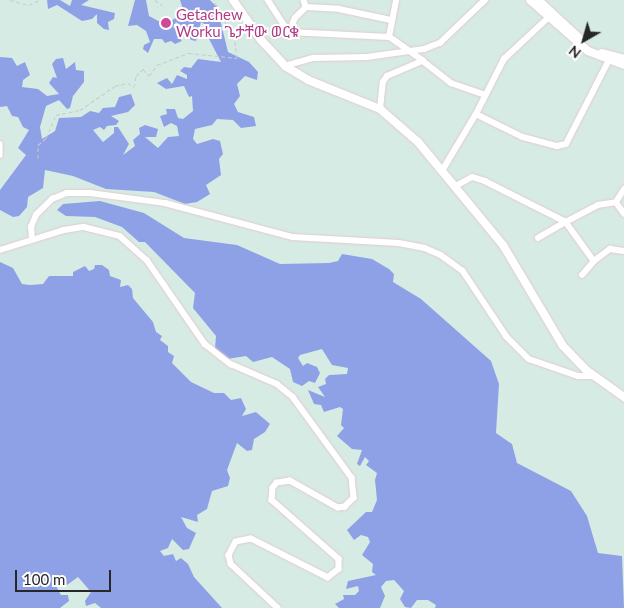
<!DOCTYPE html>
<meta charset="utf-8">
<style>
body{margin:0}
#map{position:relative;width:624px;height:608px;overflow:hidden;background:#d7ebe5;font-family:Lato,"Noto Sans Ethiopic",sans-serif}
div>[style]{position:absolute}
.green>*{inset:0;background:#8fa1e6}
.path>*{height:1px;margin-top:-0.5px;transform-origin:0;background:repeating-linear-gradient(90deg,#cbcbcb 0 4px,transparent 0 6.5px)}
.roads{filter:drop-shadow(0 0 1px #e1cccd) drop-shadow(0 0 1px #e1cccd)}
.street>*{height:5.5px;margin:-2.75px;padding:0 2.75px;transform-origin:2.75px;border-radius:2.75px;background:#fff}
.secondary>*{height:8px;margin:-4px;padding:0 4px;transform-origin:4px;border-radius:4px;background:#fff}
.dots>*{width:14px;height:14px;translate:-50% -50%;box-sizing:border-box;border:2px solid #fff;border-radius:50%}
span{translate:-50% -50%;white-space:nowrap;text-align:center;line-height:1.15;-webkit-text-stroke:4px #fff;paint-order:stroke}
.hotel-label{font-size:15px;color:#b23c85}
.left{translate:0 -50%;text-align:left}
.north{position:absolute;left:559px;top:15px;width:50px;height:50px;-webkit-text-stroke:4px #fff;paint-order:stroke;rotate:218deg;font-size:14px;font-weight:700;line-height:20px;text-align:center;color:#272727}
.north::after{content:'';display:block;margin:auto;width:18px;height:22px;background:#272727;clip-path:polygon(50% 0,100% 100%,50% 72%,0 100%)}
.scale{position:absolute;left:15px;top:570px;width:96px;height:22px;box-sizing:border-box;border:2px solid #272727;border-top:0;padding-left:6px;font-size:15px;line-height:18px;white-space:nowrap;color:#272727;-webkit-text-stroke:4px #fff;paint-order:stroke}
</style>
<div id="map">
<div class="green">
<i style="clip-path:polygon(47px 0,60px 0,70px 6px,72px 0,89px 0,81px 5px,115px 13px,114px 19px,108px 22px,109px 30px,104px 29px,97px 23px,97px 14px,92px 19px,82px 21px,57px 5px,48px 9px)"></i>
<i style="clip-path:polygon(135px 0,146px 0,149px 16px,164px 24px,178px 17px,183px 9px,180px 0,210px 0,217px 7px,228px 52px,249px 62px,258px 72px,257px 80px,245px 76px,237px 84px,240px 96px,234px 104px,238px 112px,254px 117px,256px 126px,241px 128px,233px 120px,217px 119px,212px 125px,195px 129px,193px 139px,197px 144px,213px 139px,220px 141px,223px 154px,219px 159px,221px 175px,206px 185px,210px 194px,197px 202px,185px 204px,154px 192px,106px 189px,73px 176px,45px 170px,43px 188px,28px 197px,27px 207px,19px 216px,13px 217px,0 210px,0 190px,26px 155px,18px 148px,29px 130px,23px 127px,18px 117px,12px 116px,7px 106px,0 107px,0 57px,12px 58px,17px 66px,25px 62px,30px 75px,23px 80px,22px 87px,38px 89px,47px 96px,59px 94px,49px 83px,53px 77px,57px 78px,52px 64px,56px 59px,63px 58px,66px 69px,75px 62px,76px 70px,84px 71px,84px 82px,73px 96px,70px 108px,67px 109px,59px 100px,46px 106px,40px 127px,42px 139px,55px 131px,59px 118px,81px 117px,90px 111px,99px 113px,103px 108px,115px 107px,119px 97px,131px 94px,135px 105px,128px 112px,111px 116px,119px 121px,116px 125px,107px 126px,104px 130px,100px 127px,93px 130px,103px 142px,114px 133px,114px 127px,118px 127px,129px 144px,123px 155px,135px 146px,133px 140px,140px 134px,139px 128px,145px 125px,158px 129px,156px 137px,145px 137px,158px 148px,168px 137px,179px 136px,177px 126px,171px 123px,164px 127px,160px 116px,167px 114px,166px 109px,175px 109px,178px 118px,183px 119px,193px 111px,192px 96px,189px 97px,184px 86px,166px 89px,157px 83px,167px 78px,172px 84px,177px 75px,187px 79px,187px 75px,180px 71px,184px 67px,191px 68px,198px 59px,221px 62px,208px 37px,208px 26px,201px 22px,196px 41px,191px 40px,184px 27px,176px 22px,173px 27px,179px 32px,177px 35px,182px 41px,175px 44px,171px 41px,165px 43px,162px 39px,154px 39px,148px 53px,143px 49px,144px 45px,150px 42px,146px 31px,137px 25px,128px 26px)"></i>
<i style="clip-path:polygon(100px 201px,144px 213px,184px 238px,237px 245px,280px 264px,329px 263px,338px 261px,342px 254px,372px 259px,389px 269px,394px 274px,393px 282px,421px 299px,491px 361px,499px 384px,496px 433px,512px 444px,517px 463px,571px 491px,587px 516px,598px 553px,622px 556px,624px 608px,435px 608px,436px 605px,428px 600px,417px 600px,411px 608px,405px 607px,400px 599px,404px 591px,394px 580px,386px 581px,381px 587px,385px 596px,380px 608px,339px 608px,335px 604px,344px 599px,343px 595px,355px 595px,359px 591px,358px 586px,346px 589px,348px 581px,376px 575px,372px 572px,373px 564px,362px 555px,370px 542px,368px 537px,361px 535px,354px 540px,347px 530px,366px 512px,372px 512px,377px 500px,375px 480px,377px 473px,366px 465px,369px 461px,365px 457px,360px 466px,357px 464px,362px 450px,352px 449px,337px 436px,344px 428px,341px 425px,343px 409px,340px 407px,324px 412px,321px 405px,314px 404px,308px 390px,325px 397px,318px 387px,326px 384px,325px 379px,329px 375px,347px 374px,348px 368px,332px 365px,322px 349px,300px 355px,298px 358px,303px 366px,307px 363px,317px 367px,320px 373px,315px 383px,309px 381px,302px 386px,293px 382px,290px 369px,272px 357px,253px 362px,246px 356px,227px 359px,215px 348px,216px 336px,193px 308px,195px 293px,145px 242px,139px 242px,122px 227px,95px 217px,66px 216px,57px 210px,63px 204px)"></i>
<i style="clip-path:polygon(0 262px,13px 268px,22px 284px,30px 285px,43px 284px,49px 276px,73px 276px,73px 272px,85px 266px,89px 271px,94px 269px,95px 265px,102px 265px,109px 270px,110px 276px,121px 280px,120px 287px,128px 285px,132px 289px,133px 298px,153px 322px,156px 332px,162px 336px,160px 340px,168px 346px,168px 352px,174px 356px,172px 363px,191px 382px,214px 393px,224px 393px,231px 400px,241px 398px,246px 409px,242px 416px,256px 412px,270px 424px,265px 432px,254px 439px,252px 450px,247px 451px,237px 443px,227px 470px,230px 478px,228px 486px,212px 491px,207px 509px,197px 515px,198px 522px,181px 517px,187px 528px,196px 533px,189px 549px,183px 550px,172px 539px,168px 548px,160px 551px,164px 556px,173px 554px,176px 561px,181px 558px,188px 564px,194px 577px,222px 608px,101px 608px,95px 603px,86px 606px,85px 601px,91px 592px,78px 577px,67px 585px,60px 578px,54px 582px,61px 595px,68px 595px,69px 601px,60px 608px,0 608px)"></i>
</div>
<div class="path">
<i style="left:10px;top:0;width:20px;rotate:15deg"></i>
<i style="left:29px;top:5px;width:11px;rotate:-27deg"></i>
<i style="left:155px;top:0;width:9px;rotate:36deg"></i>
<i style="left:38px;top:158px;width:13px;rotate:-90deg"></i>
<i style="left:38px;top:145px;width:11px;rotate:-41deg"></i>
<i style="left:46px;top:138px;width:25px;rotate:-67deg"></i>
<i style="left:56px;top:115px;width:25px;rotate:-12deg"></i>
<i style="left:80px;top:110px;width:42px;rotate:-34.4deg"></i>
<i style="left:115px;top:86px;width:13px;rotate:-13deg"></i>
<i style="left:128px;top:83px;width:7px;rotate:34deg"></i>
<i style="left:134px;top:87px;width:11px;rotate:-80deg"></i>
<i style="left:136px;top:76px;width:10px;rotate:-45deg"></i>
<i style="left:143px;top:69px;width:9px;rotate:49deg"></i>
<i style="left:149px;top:76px;width:14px;rotate:-54deg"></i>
<i style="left:157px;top:65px;width:34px;rotate:-21deg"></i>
<i style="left:189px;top:53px;width:48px;rotate:5.9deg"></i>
<i style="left:237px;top:58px;width:17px;rotate:-97deg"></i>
<i style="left:235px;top:41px;width:46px;rotate:-117.1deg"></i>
</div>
<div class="roads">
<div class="street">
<i style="left:268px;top:0;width:38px;rotate:57deg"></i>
<i style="left:289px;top:32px;width:100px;rotate:2.9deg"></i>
<i style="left:304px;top:0;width:7px;rotate:74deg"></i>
<i style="left:289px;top:32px;width:15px;rotate:-67deg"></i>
<i style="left:295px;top:18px;width:16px;rotate:-45deg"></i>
<i style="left:306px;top:7px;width:33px;rotate:3deg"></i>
<i style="left:339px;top:9px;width:53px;rotate:11.9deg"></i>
<i style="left:423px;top:61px;width:36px;rotate:38deg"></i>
<i style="left:451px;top:83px;width:36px;rotate:19deg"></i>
<i style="left:285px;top:66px;width:29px;rotate:-16deg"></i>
<i style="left:313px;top:58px;width:54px;rotate:-1.1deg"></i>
<i style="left:367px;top:57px;width:58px;rotate:-8deg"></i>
<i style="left:424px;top:49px;width:17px;rotate:-21deg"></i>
<i style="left:440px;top:43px;width:62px;rotate:-43.7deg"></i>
<i style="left:380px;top:109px;width:27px;rotate:-84deg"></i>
<i style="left:383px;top:82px;width:7px;rotate:-56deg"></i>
<i style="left:387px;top:76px;width:39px;rotate:-23deg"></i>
<i style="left:423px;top:61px;width:42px;rotate:-144.8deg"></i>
<i style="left:389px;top:37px;width:38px;rotate:-79deg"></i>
<i style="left:476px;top:114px;width:62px;rotate:-63deg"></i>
<i style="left:504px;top:59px;width:60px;rotate:-43deg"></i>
<i style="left:0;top:144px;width:11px;rotate:90deg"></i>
<i style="left:442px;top:171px;width:66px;rotate:-59.2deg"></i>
<i style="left:476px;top:114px;width:52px;rotate:26.1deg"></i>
<i style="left:523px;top:137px;width:35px;rotate:15deg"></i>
<i style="left:557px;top:146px;width:9px;rotate:-13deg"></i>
<i style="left:566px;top:144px;width:99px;rotate:-62.9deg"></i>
<i style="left:456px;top:186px;width:18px;rotate:-29deg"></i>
<i style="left:472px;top:177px;width:14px;rotate:17deg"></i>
<i style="left:485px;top:181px;width:91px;rotate:26.8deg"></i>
<i style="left:566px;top:222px;width:36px;rotate:-28deg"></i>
<i style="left:598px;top:205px;width:18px;rotate:-9deg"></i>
<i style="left:616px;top:202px;width:15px;rotate:-58deg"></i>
<i style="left:616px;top:202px;width:14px;rotate:54deg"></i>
<i style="left:538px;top:238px;width:32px;rotate:-30deg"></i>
<i style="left:566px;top:222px;width:48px;rotate:54.3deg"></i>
<i style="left:594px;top:261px;width:20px;rotate:-37deg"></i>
<i style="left:610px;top:249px;width:14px;rotate:8deg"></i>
<i style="left:32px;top:240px;width:13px;rotate:-94deg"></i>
<i style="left:31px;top:227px;width:13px;rotate:-67deg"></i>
<i style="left:36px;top:215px;width:23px;rotate:-45deg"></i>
<i style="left:52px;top:199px;width:16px;rotate:-22deg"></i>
<i style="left:67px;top:193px;width:23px"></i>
<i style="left:90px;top:193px;width:76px;rotate:7.6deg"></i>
<i style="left:165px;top:203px;width:132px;rotate:14.9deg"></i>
<i style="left:293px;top:237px;width:106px;rotate:3.2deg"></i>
<i style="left:399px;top:243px;width:26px;rotate:11deg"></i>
<i style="left:425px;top:248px;width:17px;rotate:24deg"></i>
<i style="left:441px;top:255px;width:27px;rotate:36deg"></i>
<i style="left:463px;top:271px;width:79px;rotate:56.3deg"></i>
<i style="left:507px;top:337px;width:31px;rotate:45deg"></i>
<i style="left:529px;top:359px;width:52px;rotate:19.1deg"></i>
<i style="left:578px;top:376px;width:16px"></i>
<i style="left:0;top:250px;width:67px;rotate:-17.4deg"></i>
<i style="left:64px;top:230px;width:20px;rotate:-9deg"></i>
<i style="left:84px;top:227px;width:37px;rotate:14deg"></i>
<i style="left:120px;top:236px;width:36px;rotate:42deg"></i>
<i style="left:147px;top:260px;width:102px;rotate:55.4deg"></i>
<i style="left:205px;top:344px;width:33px;rotate:38deg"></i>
<i style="left:231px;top:364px;width:50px;rotate:23.5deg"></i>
<i style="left:277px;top:384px;width:21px;rotate:39deg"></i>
<i style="left:293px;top:397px;width:100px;rotate:53.9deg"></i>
<i style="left:352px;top:478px;width:20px;rotate:84deg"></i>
<i style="left:354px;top:498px;width:13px;rotate:135deg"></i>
<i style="left:345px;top:507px;width:7px;rotate:172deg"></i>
<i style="left:338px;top:508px;width:55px;rotate:-150.6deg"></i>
<i style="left:290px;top:481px;width:13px;rotate:171deg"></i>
<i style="left:277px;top:483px;width:6px;rotate:129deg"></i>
<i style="left:273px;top:488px;width:12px;rotate:95deg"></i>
<i style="left:272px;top:500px;width:89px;rotate:41.4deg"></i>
<i style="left:339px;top:559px;width:10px;rotate:90deg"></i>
<i style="left:339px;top:569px;width:14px;rotate:141deg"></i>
<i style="left:328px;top:578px;width:86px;rotate:-153.1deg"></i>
<i style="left:251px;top:539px;width:15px;rotate:169deg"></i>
<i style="left:236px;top:542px;width:15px;rotate:118deg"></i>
<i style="left:229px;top:555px;width:9px;rotate:77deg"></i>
<i style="left:231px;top:564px;width:64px;rotate:43.1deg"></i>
<i style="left:582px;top:275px;width:18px;rotate:-49deg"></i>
</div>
<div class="secondary">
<i style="left:233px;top:0;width:49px;rotate:55deg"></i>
<i style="left:261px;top:40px;width:35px;rotate:47deg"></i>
<i style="left:285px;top:66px;width:27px;rotate:31deg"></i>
<i style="left:308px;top:80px;width:78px;rotate:21.9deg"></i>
<i style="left:380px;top:109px;width:50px;rotate:41deg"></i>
<i style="left:418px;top:142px;width:134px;rotate:50.5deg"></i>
<i style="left:503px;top:245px;width:117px;rotate:59.3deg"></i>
<i style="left:563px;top:346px;width:33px;rotate:46deg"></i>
<i style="left:586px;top:370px;width:47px;rotate:35.4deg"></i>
<i style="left:530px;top:0;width:77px;rotate:41.3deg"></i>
<i style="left:588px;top:51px;width:39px;rotate:21deg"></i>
<i style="left:538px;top:0;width:57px;rotate:42.9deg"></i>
<i style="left:602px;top:53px;width:23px;rotate:15deg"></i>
</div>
</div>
<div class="dots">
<i style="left:166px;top:23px;background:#d1479c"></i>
</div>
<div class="hotel-label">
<span class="left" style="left:176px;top:23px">Getachew<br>Worku ጌታቸው ወርቁ</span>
</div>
<div class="north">N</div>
<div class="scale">100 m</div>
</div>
